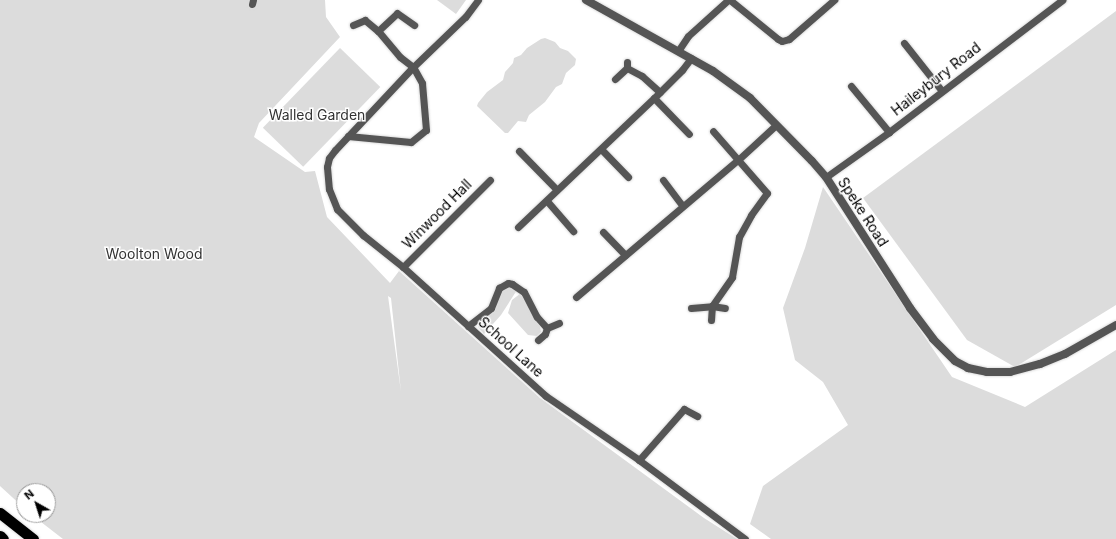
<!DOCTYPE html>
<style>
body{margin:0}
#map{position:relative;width:1116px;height:539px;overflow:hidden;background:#fff;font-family:Inter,sans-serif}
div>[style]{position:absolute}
.green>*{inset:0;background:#dcdcdc;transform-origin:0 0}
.roads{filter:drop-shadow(0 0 1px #dbdbdb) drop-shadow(0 0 1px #dbdbdb)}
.minor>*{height:7px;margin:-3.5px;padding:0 3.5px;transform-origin:3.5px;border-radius:3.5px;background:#555}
.tertiary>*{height:8px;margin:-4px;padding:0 4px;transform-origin:4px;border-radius:4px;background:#555}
.trunk>*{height:11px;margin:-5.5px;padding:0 5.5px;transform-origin:5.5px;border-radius:5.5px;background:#000}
span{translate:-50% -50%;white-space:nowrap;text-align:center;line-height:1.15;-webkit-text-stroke:3px #fff;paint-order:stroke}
.street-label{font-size:14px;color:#000}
.park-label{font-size:14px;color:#333}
.north{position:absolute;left:16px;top:483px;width:40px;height:40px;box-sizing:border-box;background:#fff;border:1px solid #999;border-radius:50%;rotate:321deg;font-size:11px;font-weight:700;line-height:16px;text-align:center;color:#000}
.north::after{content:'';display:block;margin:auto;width:14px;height:18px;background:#000;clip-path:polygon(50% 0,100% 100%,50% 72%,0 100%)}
</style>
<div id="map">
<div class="green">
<i style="clip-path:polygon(evenodd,0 0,325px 0,326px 17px,340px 37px,259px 123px,254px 137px,305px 172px,315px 171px,327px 217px,390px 283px,399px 271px,540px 398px,704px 518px,737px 539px,63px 539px,32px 515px,48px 515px,48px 491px,24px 491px,24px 508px,0 486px,0 0,388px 296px,391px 298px,401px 392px,388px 296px)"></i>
<i style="clip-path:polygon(437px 0,466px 0,456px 14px)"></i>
<i style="clip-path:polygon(1116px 11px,1116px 305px,1015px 367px,967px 340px,863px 198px)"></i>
<i style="clip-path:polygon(545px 38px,555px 42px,560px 48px,568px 51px,576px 59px,575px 65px,566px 73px,562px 84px,556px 87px,545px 102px,529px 115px,526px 122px,518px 121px,508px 133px,505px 133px,477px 106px,478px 103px,487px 92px,503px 80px,505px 72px,513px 63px,514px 58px,521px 55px,527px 48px,541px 39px)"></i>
<i style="left:340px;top:48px;width:56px;height:111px;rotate:44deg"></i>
<i style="clip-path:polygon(823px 187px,952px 377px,1025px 407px,1116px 350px,1116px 539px,771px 539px,750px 524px,763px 486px,848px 425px,823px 382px,795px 360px,783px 308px,805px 248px)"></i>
<i style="clip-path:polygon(507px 287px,517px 290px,501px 315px,484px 334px,478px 327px,478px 324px,495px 307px,500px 293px)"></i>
<i style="clip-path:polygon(521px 293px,535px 320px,540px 326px,541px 332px,537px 336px,528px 335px,508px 313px,512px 300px)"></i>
</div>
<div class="roads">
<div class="minor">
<i style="left:478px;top:0;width:21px;rotate:127deg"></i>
<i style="left:465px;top:17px;width:72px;rotate:136.1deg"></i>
<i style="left:413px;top:67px;width:114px;rotate:133.2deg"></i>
<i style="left:335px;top:150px;width:10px;rotate:127deg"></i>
<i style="left:329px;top:158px;width:9px;rotate:103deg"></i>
<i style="left:327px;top:167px;width:22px;rotate:85deg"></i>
<i style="left:329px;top:189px;width:22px;rotate:68deg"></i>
<i style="left:337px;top:209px;width:37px;rotate:45deg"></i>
<i style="left:363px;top:235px;width:51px;rotate:38.7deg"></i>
<i style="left:403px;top:267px;width:193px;rotate:42.1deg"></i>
<i style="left:546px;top:396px;width:113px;rotate:34.5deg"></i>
<i style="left:639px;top:460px;width:132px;rotate:36.7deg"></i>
<i style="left:730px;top:0;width:62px;rotate:39.1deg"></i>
<i style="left:778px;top:39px;width:4px;rotate:27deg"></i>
<i style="left:782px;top:41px;width:7px;rotate:-16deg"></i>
<i style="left:789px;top:39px;width:60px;rotate:-40.9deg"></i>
<i style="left:252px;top:4px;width:4px;rotate:-76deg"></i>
<i style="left:378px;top:31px;width:26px;rotate:-43deg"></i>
<i style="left:397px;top:13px;width:21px;rotate:35deg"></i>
<i style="left:904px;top:43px;width:61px;rotate:51.6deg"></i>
<i style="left:678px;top:51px;width:18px;rotate:-56deg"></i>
<i style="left:688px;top:36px;width:54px;rotate:-42deg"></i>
<i style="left:627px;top:68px;width:17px;rotate:28deg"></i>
<i style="left:642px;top:76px;width:24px;rotate:42deg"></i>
<i style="left:615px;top:79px;width:16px;rotate:-43deg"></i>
<i style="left:627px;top:68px;width:6px;rotate:-90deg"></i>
<i style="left:851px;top:86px;width:60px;rotate:50.4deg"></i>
<i style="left:654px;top:98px;width:50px;rotate:45.8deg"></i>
<i style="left:348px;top:136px;width:63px;rotate:5.4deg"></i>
<i style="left:411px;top:142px;width:19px;rotate:-39deg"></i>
<i style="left:426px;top:130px;width:47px;rotate:-94.9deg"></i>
<i style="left:422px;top:83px;width:18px;rotate:-119deg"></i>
<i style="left:413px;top:67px;width:16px;rotate:-142deg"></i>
<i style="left:400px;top:57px;width:34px;rotate:-130deg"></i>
<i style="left:378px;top:31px;width:17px;rotate:-140deg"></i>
<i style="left:365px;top:20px;width:13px;rotate:157deg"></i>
<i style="left:601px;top:149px;width:39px;rotate:46deg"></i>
<i style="left:519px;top:151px;width:54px;rotate:45.7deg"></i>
<i style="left:826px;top:177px;width:77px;rotate:-35.5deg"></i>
<i style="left:889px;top:132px;width:218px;rotate:-37.3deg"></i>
<i style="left:663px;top:180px;width:31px;rotate:53deg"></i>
<i style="left:547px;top:201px;width:40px;rotate:49deg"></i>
<i style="left:518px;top:227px;width:187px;rotate:-43.5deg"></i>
<i style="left:654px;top:98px;width:40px;rotate:-45deg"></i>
<i style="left:682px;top:70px;width:15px;rotate:-53deg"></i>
<i style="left:603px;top:232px;width:32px;rotate:46deg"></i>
<i style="left:403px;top:267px;width:123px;rotate:-45deg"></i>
<i style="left:576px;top:297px;width:214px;rotate:-40.3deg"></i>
<i style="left:739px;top:159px;width:50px;rotate:-42.6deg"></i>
<i style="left:691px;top:308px;width:21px;rotate:-5deg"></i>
<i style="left:712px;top:306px;width:13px;rotate:9deg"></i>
<i style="left:711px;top:320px;width:14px;rotate:-86deg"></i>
<i style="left:712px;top:306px;width:35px;rotate:-55deg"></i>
<i style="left:732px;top:277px;width:41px;rotate:-80.1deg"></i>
<i style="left:739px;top:237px;width:25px;rotate:-61deg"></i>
<i style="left:751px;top:215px;width:27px;rotate:-54deg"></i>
<i style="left:767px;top:193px;width:82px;rotate:-131.1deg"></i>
<i style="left:468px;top:326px;width:29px;rotate:-38deg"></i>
<i style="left:491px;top:308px;width:22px;rotate:-68deg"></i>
<i style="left:499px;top:288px;width:10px;rotate:-29deg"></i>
<i style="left:508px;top:283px;width:4px;rotate:14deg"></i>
<i style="left:512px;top:284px;width:14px;rotate:34deg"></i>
<i style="left:524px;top:292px;width:28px;rotate:63deg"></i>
<i style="left:537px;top:317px;width:15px;rotate:48deg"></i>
<i style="left:538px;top:340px;width:9px;rotate:-41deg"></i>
<i style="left:545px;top:334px;width:6px;rotate:-72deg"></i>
<i style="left:547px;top:328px;width:13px;rotate:-23deg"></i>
<i style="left:639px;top:460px;width:68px;rotate:-48.6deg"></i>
<i style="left:684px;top:409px;width:15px;rotate:28deg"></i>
</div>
<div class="tertiary">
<i style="left:586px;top:0;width:145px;rotate:29.2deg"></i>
<i style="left:713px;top:71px;width:46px;rotate:36.1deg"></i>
<i style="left:750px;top:98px;width:88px;rotate:45.5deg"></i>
<i style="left:812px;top:161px;width:21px;rotate:49deg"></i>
<i style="left:826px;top:177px;width:156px;rotate:57.3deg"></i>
<i style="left:910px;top:308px;width:39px;rotate:53deg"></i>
<i style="left:933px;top:339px;width:31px;rotate:45deg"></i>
<i style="left:955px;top:361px;width:15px;rotate:28deg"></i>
<i style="left:968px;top:368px;width:19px;rotate:12deg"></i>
<i style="left:987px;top:372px;width:23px"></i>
<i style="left:1010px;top:372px;width:31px;rotate:-15deg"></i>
<i style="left:1040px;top:364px;width:27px;rotate:-22deg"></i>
<i style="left:1065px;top:354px;width:59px;rotate:-29.6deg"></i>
</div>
<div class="trunk">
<i style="left:0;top:513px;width:42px;rotate:38.2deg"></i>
<i style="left:0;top:536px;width:4px;rotate:45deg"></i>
</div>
</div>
<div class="street-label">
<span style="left:936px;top:79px;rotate:-38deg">Haileybury Road</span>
<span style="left:863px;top:212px;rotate:57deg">Speke Road</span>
<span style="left:437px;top:214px;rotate:-45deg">Winwood Hall</span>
<span style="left:511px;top:347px;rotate:42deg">School Lane</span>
</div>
<div class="park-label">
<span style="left:317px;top:115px">Walled Garden</span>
<span style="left:154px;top:254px">Woolton Wood</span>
</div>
<div class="north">N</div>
</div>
